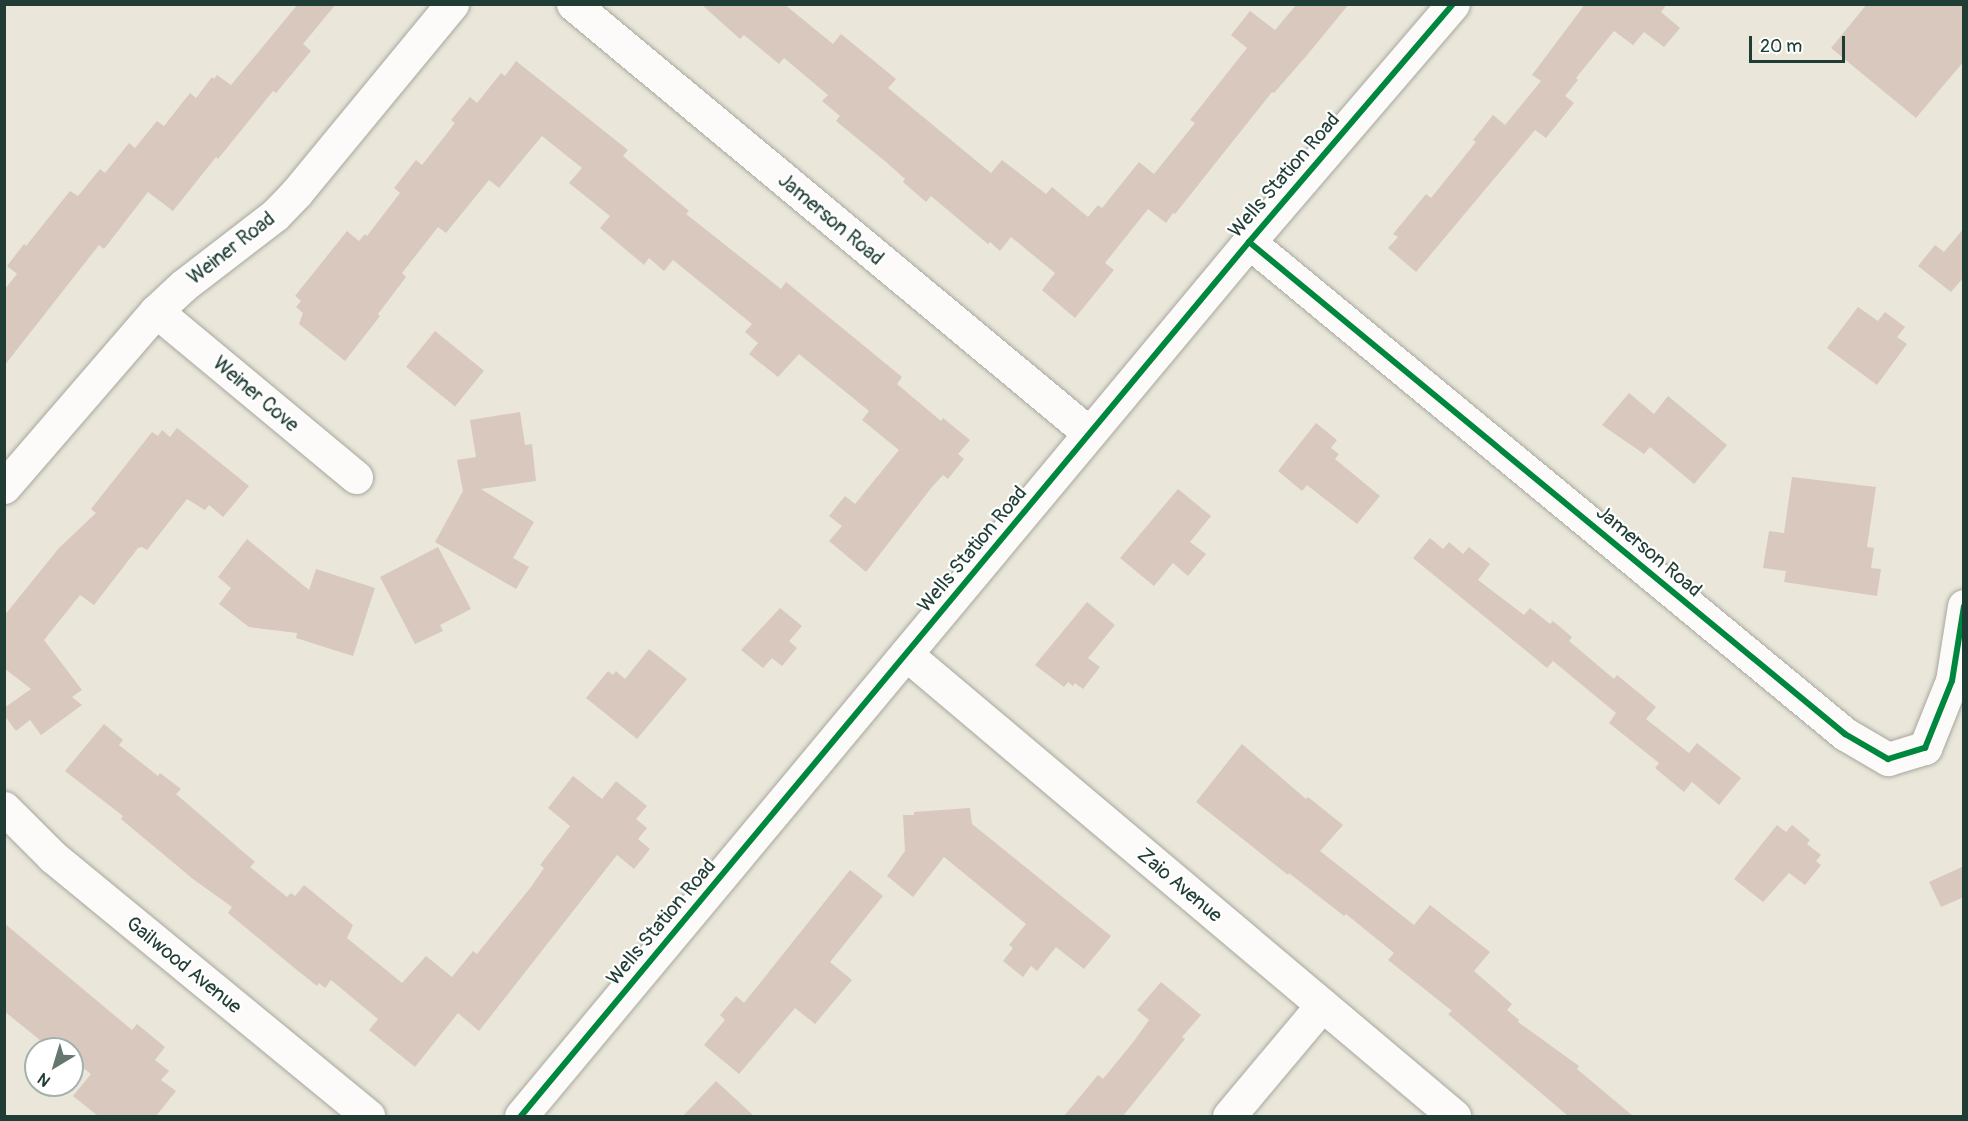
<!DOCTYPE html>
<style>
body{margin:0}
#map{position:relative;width:1968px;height:1121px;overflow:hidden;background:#eae7da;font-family:Pangolin,sans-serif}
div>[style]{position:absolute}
.building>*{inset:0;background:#d8c8bd;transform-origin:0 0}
.roads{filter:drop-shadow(0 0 2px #a6a89f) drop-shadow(0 0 2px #a6a89f)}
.minor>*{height:33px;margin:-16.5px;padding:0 16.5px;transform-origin:16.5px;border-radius:16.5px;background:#fcfbf9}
.cycleway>*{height:6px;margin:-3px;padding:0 3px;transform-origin:3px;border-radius:3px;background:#00873e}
span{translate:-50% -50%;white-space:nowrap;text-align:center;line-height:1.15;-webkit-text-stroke:4.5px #fff;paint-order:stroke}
.street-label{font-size:20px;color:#1f3d34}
.frame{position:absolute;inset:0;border:6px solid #1f3d34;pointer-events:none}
.north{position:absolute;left:24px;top:1037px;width:60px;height:60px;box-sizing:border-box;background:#fff;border:2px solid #a5b1ae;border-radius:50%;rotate:218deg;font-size:16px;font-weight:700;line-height:24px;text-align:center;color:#1f3d34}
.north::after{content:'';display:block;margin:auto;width:21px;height:27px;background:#66786e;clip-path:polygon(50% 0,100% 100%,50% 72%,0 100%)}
.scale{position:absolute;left:1749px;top:36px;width:96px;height:27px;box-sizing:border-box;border:3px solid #1f3d34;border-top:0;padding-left:8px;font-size:18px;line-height:21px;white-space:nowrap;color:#1f3d34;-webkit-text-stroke:4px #fff;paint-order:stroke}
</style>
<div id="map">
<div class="building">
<i style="clip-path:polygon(298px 4px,336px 4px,303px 44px,311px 51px,276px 93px,273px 91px,218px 159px,216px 157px,173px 211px,148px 192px,104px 249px,99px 245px,4px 366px,4px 290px,17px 274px,7px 266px,24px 244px,26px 246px,70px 191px,78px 196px,100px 169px,105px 173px,129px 143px,135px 148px,157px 121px,164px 126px,190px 93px,196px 98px,212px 77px,214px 79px,217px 75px,231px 85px)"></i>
<i style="clip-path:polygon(701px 4px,784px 4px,833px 44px,841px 34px,896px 79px,888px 88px,991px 173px,1002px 160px,1046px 194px,1052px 187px,1088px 217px,1098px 205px,1102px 208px,1139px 162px,1154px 174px,1195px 123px,1190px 120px,1247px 48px,1231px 35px,1250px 11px,1275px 30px,1297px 4px,1349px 4px,1308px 54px,1274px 93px,1272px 92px,1175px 214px,1173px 213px,1166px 223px,1148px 209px,1105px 263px,1114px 270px,1075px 318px,1042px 290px,1055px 273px,1011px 237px,1000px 251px,990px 242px,988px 244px,931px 196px,926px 202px,903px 182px,905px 179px,886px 162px,836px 121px,840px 116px,822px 101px,828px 95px,784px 58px,779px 64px,744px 35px,740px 39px)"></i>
<i style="clip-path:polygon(1580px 4px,1667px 4px,1661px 12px,1680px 28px,1664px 47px,1644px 32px,1633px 45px,1614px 31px,1576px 78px,1578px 80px,1565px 96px,1574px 103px,1546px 138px,1535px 130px,1416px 272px,1388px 248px,1398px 237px,1393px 234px,1426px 194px,1431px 198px,1476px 142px,1473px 140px,1493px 115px,1505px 125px,1541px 81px,1532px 75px,1583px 7px)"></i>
<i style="clip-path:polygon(1867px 4px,1964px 4px,1964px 61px,1916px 118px,1831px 48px)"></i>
<i style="clip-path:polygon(516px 61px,628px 150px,623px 156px,689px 211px,686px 214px,781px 289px,786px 282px,902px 377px,897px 384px,941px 421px,943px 418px,970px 440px,958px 454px,964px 459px,948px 479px,943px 475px,932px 487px,866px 572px,829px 541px,842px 526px,829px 516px,845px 496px,855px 504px,899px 450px,862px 420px,869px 411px,799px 354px,778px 377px,749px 354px,758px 343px,745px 332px,752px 324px,673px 260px,664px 271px,649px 258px,644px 265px,600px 228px,610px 216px,569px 183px,582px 168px,542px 136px,499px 188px,489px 180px,446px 233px,438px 227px,402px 273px,406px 277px,378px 314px,380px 316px,345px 361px,299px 324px,303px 313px,296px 307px,301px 301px,295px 296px,347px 231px,359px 241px,365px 234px,367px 236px,400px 193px,394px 188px,416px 160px,422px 165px,455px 123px,451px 120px,470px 97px,477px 103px,501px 73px,505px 76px)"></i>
<i style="clip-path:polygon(1964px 228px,1964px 277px,1951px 292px,1918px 266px,1935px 245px,1944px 252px)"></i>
<i style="clip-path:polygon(1858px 307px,1878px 321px,1885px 312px,1905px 327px,1897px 337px,1907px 344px,1877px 385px,1827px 348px)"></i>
<i style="left:435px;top:331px;width:63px;height:46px;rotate:39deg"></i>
<i style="clip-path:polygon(1629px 393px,1654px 414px,1668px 396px,1727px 445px,1694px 484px,1650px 447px,1644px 454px,1602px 425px)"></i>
<i style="clip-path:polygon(520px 412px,525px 445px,532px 444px,536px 481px,481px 489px,534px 522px,513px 558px,529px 567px,516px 589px,435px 542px,463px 491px,457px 460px,476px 457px,470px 420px)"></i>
<i style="clip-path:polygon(1316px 423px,1337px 440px,1331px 448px,1339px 454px,1335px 459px,1380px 496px,1357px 524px,1307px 485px,1302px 491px,1278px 471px)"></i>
<i style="clip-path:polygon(177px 428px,249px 486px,223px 517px,209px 505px,205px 510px,187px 499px,147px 550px,142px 547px,138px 548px,94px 605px,80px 595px,44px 640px,82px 690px,72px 697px,82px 705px,41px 735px,30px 720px,16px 731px,4px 715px,4px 708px,31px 689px,4px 668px,4px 616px,59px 548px,96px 513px,91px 509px,152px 432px,158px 436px,162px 430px,170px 437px)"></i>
<i style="clip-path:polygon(1792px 477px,1876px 487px,1867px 547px,1874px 548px,1871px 568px,1881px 569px,1877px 596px,1784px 582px,1786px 571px,1763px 568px,1769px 531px,1784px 533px)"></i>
<i style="clip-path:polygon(1178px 489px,1211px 516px,1190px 542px,1206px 554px,1188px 576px,1173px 563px,1154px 586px,1120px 558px)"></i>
<i style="clip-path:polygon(1430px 538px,1443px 549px,1449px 542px,1463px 554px,1469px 547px,1490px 564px,1478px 580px,1524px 615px,1530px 608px,1550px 624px,1553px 621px,1572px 637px,1569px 641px,1614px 679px,1617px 675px,1656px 707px,1646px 719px,1689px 753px,1697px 743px,1741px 778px,1719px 805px,1692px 782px,1684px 792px,1655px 768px,1659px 763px,1609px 723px,1616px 713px,1553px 661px,1547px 668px,1413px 558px)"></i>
<i style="clip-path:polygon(247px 539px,309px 590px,316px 569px,375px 588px,353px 656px,296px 638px,297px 633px,249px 627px,219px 604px,231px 588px,218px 577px)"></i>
<i style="clip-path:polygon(438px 547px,471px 609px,440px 625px,443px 631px,415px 644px,380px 577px)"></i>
<i style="clip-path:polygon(1087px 602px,1115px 625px,1088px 658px,1100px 667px,1083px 689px,1075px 683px,1073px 686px,1068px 682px,1064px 687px,1035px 665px)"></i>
<i style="clip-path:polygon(780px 608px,802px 626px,789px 641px,797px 648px,782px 666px,772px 658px,763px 668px,741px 650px)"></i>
<i style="clip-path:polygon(649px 649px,687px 679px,637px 739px,586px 698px,608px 671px,613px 675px,616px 671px,625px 679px)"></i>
<i style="clip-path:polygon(104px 724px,123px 740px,119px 745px,158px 776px,160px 773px,181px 789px,176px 794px,255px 862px,250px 867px,287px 897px,291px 893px,295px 896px,304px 885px,353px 925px,347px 938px,402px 983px,426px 956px,452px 977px,473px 951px,477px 954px,531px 887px,544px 868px,540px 865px,570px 826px,548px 808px,573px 776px,602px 799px,616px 781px,647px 806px,636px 819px,647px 828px,638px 839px,650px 849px,634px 869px,617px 855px,479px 1031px,458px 1013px,415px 1067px,369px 1030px,378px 1019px,331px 980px,325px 988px,319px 983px,317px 986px,292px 966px,228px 913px,232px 907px,193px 879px,121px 819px,123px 816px,65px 771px)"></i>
<i style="clip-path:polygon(1242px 744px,1306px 799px,1308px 797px,1343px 825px,1320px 851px,1414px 925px,1430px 905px,1490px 952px,1474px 971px,1512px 1004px,1507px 1010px,1519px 1020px,1518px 1022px,1579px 1066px,1577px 1069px,1633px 1116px,1568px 1116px,1448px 1014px,1452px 1011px,1388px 960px,1394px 953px,1346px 914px,1344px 916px,1289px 873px,1288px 875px,1196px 802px)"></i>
<i style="clip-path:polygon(970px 808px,972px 824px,1111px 936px,1084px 969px,1056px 947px,1037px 971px,1031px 966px,1023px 977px,1003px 961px,1013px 948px,1009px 945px,1026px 924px,944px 857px,913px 897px,887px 876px,905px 851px,903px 815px,914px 815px,914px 812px)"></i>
<i style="clip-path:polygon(1777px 825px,1786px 832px,1792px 825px,1810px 840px,1807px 844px,1821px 855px,1816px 861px,1821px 865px,1805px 885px,1789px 873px,1763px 902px,1734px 879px)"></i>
<i style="clip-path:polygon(1964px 866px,1964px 897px,1941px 907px,1929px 882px)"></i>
<i style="clip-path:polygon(850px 870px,883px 896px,830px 962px,852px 980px,815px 1024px,795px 1008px,739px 1074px,704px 1045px,725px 1020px,720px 1015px,736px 996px,744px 1003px)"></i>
<i style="clip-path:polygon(4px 923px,132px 1030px,137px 1024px,165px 1047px,155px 1060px,169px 1071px,161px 1080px,176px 1091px,156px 1116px,98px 1116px,73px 1096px,91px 1074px,72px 1059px,72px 1049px,51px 1049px,4px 1011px)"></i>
<i style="clip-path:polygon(1161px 982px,1201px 1015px,1182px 1037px,1185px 1039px,1123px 1116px,1064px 1116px,1098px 1075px,1103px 1079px,1134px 1041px,1149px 1020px,1137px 1010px)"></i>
<i style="clip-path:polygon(716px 1081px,754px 1116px,683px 1116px)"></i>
</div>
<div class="roads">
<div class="minor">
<i style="left:573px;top:4px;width:671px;rotate:39.74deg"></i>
<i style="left:1249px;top:242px;width:773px;rotate:39.54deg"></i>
<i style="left:1845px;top:734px;width:50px;rotate:30.2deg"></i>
<i style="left:1888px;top:759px;width:39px;rotate:-17deg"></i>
<i style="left:1925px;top:748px;width:72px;rotate:-68.1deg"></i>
<i style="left:1952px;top:681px;width:76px;rotate:-80.9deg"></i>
<i style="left:156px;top:311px;width:260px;rotate:39.7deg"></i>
<i style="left:4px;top:487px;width:233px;rotate:-49.2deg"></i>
<i style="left:156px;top:311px;width:38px;rotate:-43deg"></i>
<i style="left:184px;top:285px;width:115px;rotate:-37.6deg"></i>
<i style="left:275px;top:215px;width:32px;rotate:-46deg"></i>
<i style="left:297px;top:192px;width:244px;rotate:-50.5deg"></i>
<i style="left:906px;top:654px;width:717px;rotate:40.13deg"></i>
<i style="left:4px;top:808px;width:69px;rotate:45deg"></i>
<i style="left:53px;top:857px;width:408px;rotate:39.4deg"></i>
<i style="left:521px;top:1116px;width:1137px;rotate:-50.21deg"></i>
<i style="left:1249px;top:242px;width:313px;rotate:-49.4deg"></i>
<i style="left:1229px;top:1116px;width:145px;rotate:-50deg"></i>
</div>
</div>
<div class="cycleway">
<i style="left:1249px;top:242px;width:773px;rotate:39.54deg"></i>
<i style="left:1845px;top:734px;width:50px;rotate:30.2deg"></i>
<i style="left:1888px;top:759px;width:39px;rotate:-17deg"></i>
<i style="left:1925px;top:748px;width:72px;rotate:-68.1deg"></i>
<i style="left:1952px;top:681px;width:76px;rotate:-80.9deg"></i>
<i style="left:521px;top:1116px;width:1137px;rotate:-50.21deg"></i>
<i style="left:1249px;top:242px;width:313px;rotate:-49.4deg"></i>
</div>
<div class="street-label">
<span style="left:1284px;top:175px;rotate:-49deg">Wells Station Road</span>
<span style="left:831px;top:219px;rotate:40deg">Jamerson Road</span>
<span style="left:231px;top:248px;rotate:-38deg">Weiner Road</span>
<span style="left:256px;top:394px;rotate:40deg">Weiner Cove</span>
<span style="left:972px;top:549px;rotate:-50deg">Wells Station Road</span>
<span style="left:1649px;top:551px;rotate:40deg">Jamerson Road</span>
<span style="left:1180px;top:885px;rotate:40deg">Zaio Avenue</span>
<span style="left:661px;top:922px;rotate:-50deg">Wells Station Road</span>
<span style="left:184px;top:965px;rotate:39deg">Gailwood Avenue</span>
</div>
<div class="frame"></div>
<div class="north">N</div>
<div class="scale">20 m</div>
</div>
